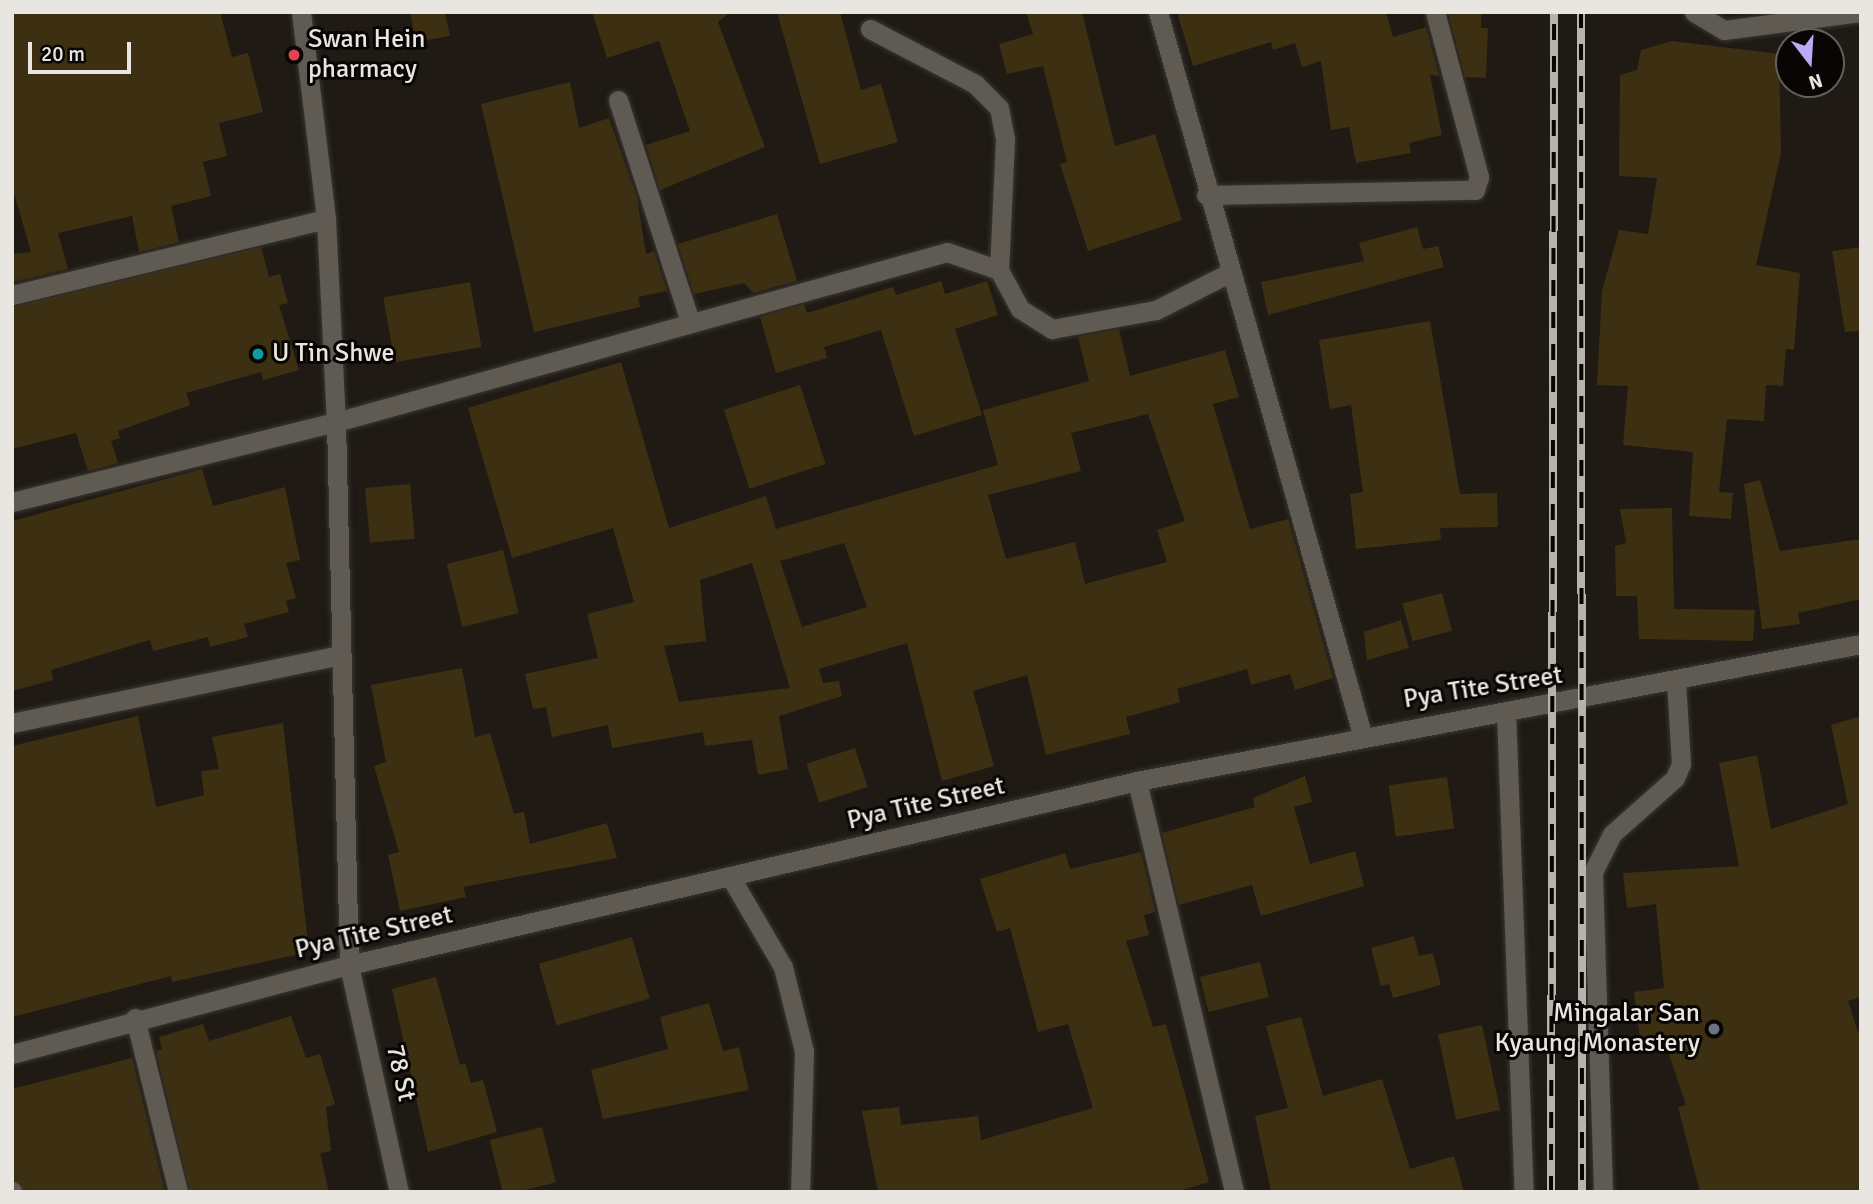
<!DOCTYPE html>
<style>
body{margin:0}
#map{position:relative;width:1873px;height:1204px;overflow:hidden;background:#1f1b14;font-family:Signika,sans-serif}
div>[style]{position:absolute}
.building>*{inset:0;background:#3d2f11;transform-origin:0 0}
.roads{filter:drop-shadow(0 0 2px #3a3733) drop-shadow(0 0 2px #3a3733)}
.minor>*{height:19px;margin:-9.5px;padding:0 9.5px;transform-origin:9.5px;border-radius:9.5px;background:#5f5a52}
.tertiary>*{height:19px;margin:-9.5px;padding:0 9.5px;transform-origin:9.5px;border-radius:9.5px;background:#5f5a52}
.rail>*{height:8px;margin-top:-4px;transform-origin:0;background:repeating-linear-gradient(90deg,#080604 0 16px,#b7b4ae 0 32px);box-sizing:border-box;border-block:2px solid #b7b4ae}
.dots>*{width:19px;height:19px;translate:-50% -50%;box-sizing:border-box;border:4px solid #080604;border-radius:50%}
span{translate:-50% -50%;white-space:nowrap;text-align:center;line-height:1.15;-webkit-text-stroke:6px #080604;paint-order:stroke}
.poi-label{font-size:26px;color:#e9e6e1}
.left{translate:0 -50%;text-align:left}
.right{translate:-100% -50%;text-align:right}
.street-label{font-size:26px;color:#e9e6e1}
.frame{position:absolute;inset:0;border:14px solid #e9e6e1;pointer-events:none}
.north{position:absolute;left:1775px;top:28px;width:70px;height:70px;box-sizing:border-box;background:#080604;border:2px solid #62605c;border-radius:50%;rotate:163deg;font-size:19px;font-weight:700;line-height:28px;text-align:center;color:#e9e6e1}
.north::after{content:'';display:block;margin:auto;width:24px;height:32px;background:#bbaaf6;clip-path:polygon(50% 0,100% 100%,50% 72%,0 100%)}
.scale{position:absolute;left:28px;top:42px;width:103px;height:32px;box-sizing:border-box;border:4px solid #e9e6e1;border-top:0;padding-left:9px;font-size:21px;line-height:24px;white-space:nowrap;color:#e9e6e1;-webkit-text-stroke:5px #080604;paint-order:stroke}
</style>
<div id="map">
<div class="building">
<i style="clip-path:polygon(12px 12px,220px 12px,232px 57px,248px 53px,263px 112px,219px 123px,227px 156px,203px 162px,211px 196px,171px 206px,179px 242px,139px 252px,132px 216px,58px 233px,68px 269px,12px 282px,12px 254px,31px 252px,12px 186px)"></i>
<i style="clip-path:polygon(410px 12px,445px 12px,450px 36px,416px 42px)"></i>
<i style="clip-path:polygon(592px 12px,730px 12px,718px 22px,765px 147px,660px 190px,646px 145px,690px 131px,659px 41px,607px 58px)"></i>
<i style="clip-path:polygon(777px 12px,840px 12px,861px 90px,881px 84px,898px 142px,820px 164px)"></i>
<i style="clip-path:polygon(1026px 12px,1082px 12px,1115px 146px,1155px 134px,1182px 220px,1088px 251px,1060px 164px,1067px 162px,1043px 66px,1007px 74px,999px 44px,1033px 34px)"></i>
<i style="clip-path:polygon(1177px 12px,1386px 12px,1393px 37px,1426px 27px,1439px 76px,1430px 75px,1442px 135px,1409px 143px,1411px 153px,1356px 163px,1349px 127px,1331px 130px,1321px 61px,1302px 67px,1295px 43px,1273px 50px,1271px 42px,1193px 66px)"></i>
<i style="clip-path:polygon(1448px 12px,1481px 12px,1481px 28px,1488px 28px,1486px 78px,1465px 77px)"></i>
<i style="clip-path:polygon(1672px 41px,1779px 54px,1781px 153px,1756px 265px,1800px 273px,1794px 350px,1786px 349px,1783px 386px,1766px 385px,1764px 421px,1727px 419px,1719px 492px,1733px 493px,1731px 519px,1689px 516px,1693px 452px,1623px 445px,1628px 386px,1597px 385px,1602px 291px,1619px 230px,1648px 234px,1657px 178px,1619px 176px,1620px 75px,1637px 70px,1641px 50px)"></i>
<i style="clip-path:polygon(570px 82px,579px 128px,609px 118px,637px 197px,646px 254px,654px 251px,667px 291px,638px 297px,640px 307px,534px 332px,481px 104px)"></i>
<i style="clip-path:polygon(777px 214px,797px 281px,753px 293px,744px 283px,694px 294px,678px 244px)"></i>
<i style="clip-path:polygon(1417px 227px,1423px 249px,1438px 246px,1444px 267px,1268px 315px,1261px 282px,1364px 261px,1359px 243px)"></i>
<i style="clip-path:polygon(261px 247px,269px 277px,280px 274px,288px 303px,279px 305px,299px 370px,263px 380px,261px 372px,186px 393px,190px 405px,118px 431px,120px 438px,111px 441px,118px 463px,88px 471px,76px 433px,12px 449px,12px 307px)"></i>
<i style="clip-path:polygon(1861px 247px,1861px 331px,1845px 332px,1832px 251px)"></i>
<i style="clip-path:polygon(941px 281px,945px 294px,987px 281px,998px 315px,955px 329px,982px 415px,914px 436px,881px 330px,824px 347px,827px 358px,776px 373px,760px 317px,804px 304px,807px 313px,893px 287px,896px 295px)"></i>
<i style="left:470px;top:282px;width:66px;height:88px;rotate:80deg"></i>
<i style="clip-path:polygon(1430px 321px,1460px 494px,1497px 493px,1498px 527px,1440px 528px,1441px 540px,1356px 549px,1350px 494px,1363px 492px,1351px 405px,1330px 409px,1319px 340px)"></i>
<i style="clip-path:polygon(evenodd,1119px 329px,1130px 376px,1225px 350px,1239px 397px,1213px 404px,1250px 529px,1288px 519px,1333px 678px,1295px 690px,1290px 674px,1251px 685px,1247px 669px,1177px 689px,1180px 702px,1126px 717px,1130px 734px,1046px 755px,1027px 675px,973px 691px,994px 766px,942px 781px,907px 643px,819px 669px,823px 683px,839px 681px,842px 696px,779px 716px,788px 769px,758px 775px,752px 740px,705px 746px,703px 732px,612px 748px,608px 725px,552px 737px,546px 707px,533px 709px,525px 674px,598px 658px,587px 614px,634px 602px,613px 528px,512px 558px,468px 408px,621px 362px,669px 528px,766px 496px,776px 529px,998px 465px,983px 410px,1089px 381px,1078px 337px,1119px 329px,1148px 414px,1185px 521px,1157px 530px,1167px 562px,1085px 584px,1075px 542px,1006px 559px,988px 495px,1081px 471px,1071px 433px,1148px 414px,1119px 329px,844px 543px,867px 607px,802px 627px,780px 561px,844px 543px,1119px 329px,752px 563px,790px 688px,679px 702px,664px 646px,706px 641px,700px 580px,752px 563px)"></i>
<i style="left:800px;top:385px;width:83px;height:80px;rotate:72deg"></i>
<i style="clip-path:polygon(202px 469px,213px 506px,285px 487px,300px 560px,286px 563px,296px 598px,286px 601px,289px 612px,244px 624px,248px 637px,210px 647px,208px 637px,153px 651px,150px 640px,51px 670px,53px 680px,12px 691px,12px 521px)"></i>
<i style="clip-path:polygon(1760px 480px,1780px 551px,1861px 539px,1861px 599px,1798px 613px,1800px 624px,1762px 629px,1744px 484px)"></i>
<i style="left:410px;top:484px;width:55px;height:45px;rotate:85deg"></i>
<i style="clip-path:polygon(1672px 508px,1674px 609px,1755px 610px,1753px 641px,1639px 639px,1637px 596px,1616px 596px,1615px 546px,1626px 543px,1620px 509px)"></i>
<i style="left:503px;top:550px;width:65px;height:58px;rotate:76deg"></i>
<i style="left:1442px;top:593px;width:39px;height:41px;rotate:75deg"></i>
<i style="clip-path:polygon(1401px 620px,1409px 648px,1367px 660px,1364px 632px)"></i>
<i style="clip-path:polygon(462px 668px,475px 737px,490px 733px,514px 814px,524px 812px,530px 844px,607px 823px,617px 858px,463px 887px,466px 897px,400px 911px,388px 855px,399px 852px,374px 766px,386px 762px,371px 685px)"></i>
<i style="clip-path:polygon(138px 716px,156px 807px,204px 795px,201px 771px,219px 769px,212px 737px,283px 723px,309px 952px,172px 982px,171px 976px,12px 1017px,12px 746px)"></i>
<i style="clip-path:polygon(1861px 716px,1861px 997px,1848px 1001px,1861px 1041px,1861px 1192px,1700px 1192px,1678px 1107px,1686px 1105px,1663px 1036px,1640px 1039px,1634px 992px,1664px 988px,1656px 904px,1627px 908px,1623px 873px,1739px 866px,1719px 763px,1757px 755px,1771px 829px,1848px 804px,1831px 725px)"></i>
<i style="left:855px;top:748px;width:41px;height:51px;rotate:72deg"></i>
<i style="clip-path:polygon(1305px 776px,1312px 802px,1294px 807px,1310px 864px,1355px 851px,1364px 886px,1261px 916px,1252px 885px,1179px 905px,1162px 833px,1255px 807px,1253px 798px)"></i>
<i style="left:1447px;top:777px;width:52px;height:59px;rotate:82deg"></i>
<i style="clip-path:polygon(1141px 852px,1155px 912px,1144px 915px,1149px 935px,1126px 941px,1153px 1027px,1166px 1024px,1209px 1182px,1176px 1192px,878px 1192px,862px 1111px,899px 1107px,901px 1125px,978px 1116px,981px 1140px,1093px 1108px,1068px 1024px,1038px 1032px,1010px 928px,997px 932px,980px 879px,1065px 853px,1070px 869px)"></i>
<i style="clip-path:polygon(1414px 936px,1419px 956px,1433px 953px,1441px 985px,1393px 998px,1389px 984px,1381px 986px,1371px 948px)"></i>
<i style="left:632px;top:937px;width:64px;height:97px;rotate:74deg"></i>
<i style="left:1260px;top:962px;width:36px;height:62px;rotate:76deg"></i>
<i style="clip-path:polygon(436px 977px,460px 1065px,465px 1063px,471px 1083px,483px 1080px,497px 1132px,428px 1152px,392px 989px)"></i>
<i style="clip-path:polygon(709px 1003px,723px 1051px,739px 1047px,749px 1090px,603px 1119px,591px 1070px,668px 1049px,660px 1017px)"></i>
<i style="clip-path:polygon(291px 1016px,306px 1058px,320px 1054px,335px 1104px,326px 1107px,331px 1151px,320px 1153px,329px 1192px,190px 1192px,156px 1051px,162px 1049px,159px 1037px,203px 1024px,209px 1041px)"></i>
<i style="clip-path:polygon(1301px 1017px,1323px 1096px,1382px 1079px,1410px 1169px,1454px 1156px,1464px 1192px,1271px 1192px,1255px 1116px,1288px 1108px,1266px 1026px)"></i>
<i style="left:1482px;top:1025px;width:87px;height:45px;rotate:78deg"></i>
<i style="clip-path:polygon(132px 1058px,165px 1192px,24px 1192px,12px 1179px,12px 1089px)"></i>
<i style="left:542px;top:1127px;width:57px;height:54px;rotate:76deg"></i>
</div>
<div class="roads">
<div class="minor">
<i style="left:301px;top:12px;width:209px;rotate:83.1deg"></i>
<i style="left:326px;top:219px;width:203px;rotate:87.2deg"></i>
<i style="left:336px;top:422px;width:543px;rotate:88.63deg"></i>
<i style="left:349px;top:965px;width:232px;rotate:77.6deg"></i>
<i style="left:1158px;top:12px;width:750px;rotate:74.22deg"></i>
<i style="left:1694px;top:12px;width:35px;rotate:31deg"></i>
<i style="left:1724px;top:30px;width:137px;rotate:-7.5deg"></i>
<i style="left:870px;top:29px;width:119px;rotate:27.6deg"></i>
<i style="left:975px;top:84px;width:34px;rotate:45deg"></i>
<i style="left:999px;top:108px;width:32px;rotate:79deg"></i>
<i style="left:1005px;top:139px;width:131px;rotate:92.6deg"></i>
<i style="left:618px;top:100px;width:232px;rotate:72deg"></i>
<i style="left:1206px;top:195px;width:269px;rotate:-1.1deg"></i>
<i style="left:1475px;top:190px;width:14px;rotate:-73deg"></i>
<i style="left:1479px;top:177px;width:171px;rotate:-104.9deg"></i>
<i style="left:12px;top:295px;width:323px;rotate:-13.6deg"></i>
<i style="left:12px;top:502px;width:334px;rotate:-13.9deg"></i>
<i style="left:336px;top:422px;width:634px;rotate:-15.55deg"></i>
<i style="left:947px;top:252px;width:55px;rotate:19.1deg"></i>
<i style="left:999px;top:270px;width:44px;rotate:61.7deg"></i>
<i style="left:1020px;top:309px;width:38px;rotate:32deg"></i>
<i style="left:1052px;top:329px;width:106px;rotate:-10.4deg"></i>
<i style="left:1156px;top:310px;width:84px;rotate:-26.9deg"></i>
<i style="left:1506px;top:711px;width:481px;rotate:87.9deg"></i>
<i style="left:12px;top:723px;width:334px;rotate:-11.7deg"></i>
<i style="left:1137px;top:781px;width:422px;rotate:76.7deg"></i>
<i style="left:731px;top:878px;width:103px;rotate:59.7deg"></i>
<i style="left:783px;top:967px;width:87px;rotate:76deg"></i>
<i style="left:804px;top:1051px;width:141px;rotate:91.6deg"></i>
<i style="left:135px;top:1018px;width:179px;rotate:76.1deg"></i>
<i style="left:12px;top:1191px;width:1px;rotate:90deg"></i>
<i style="left:1603px;top:1192px;width:320px;rotate:-91.8deg"></i>
<i style="left:1593px;top:872px;width:42px;rotate:-63.4deg"></i>
<i style="left:1612px;top:834px;width:84px;rotate:-41.6deg"></i>
<i style="left:1675px;top:778px;width:15px;rotate:-67deg"></i>
<i style="left:1681px;top:764px;width:83px;rotate:-93.4deg"></i>
</div>
<div class="tertiary">
<i style="left:12px;top:1054px;width:349px;rotate:-14.8deg"></i>
<i style="left:349px;top:965px;width:809px;rotate:-13.14deg"></i>
<i style="left:1137px;top:781px;width:737px;rotate:-10.72deg"></i>
</div>
</div>
<div class="rail">
<i style="left:1581px;top:12px;width:1180px;rotate:89.95deg"></i>
<i style="left:1551px;top:1192px;width:1180px;rotate:-89.85deg"></i>
</div>
<div class="dots">
<i style="left:294px;top:55px;background:#e0444e"></i>
<i style="left:258px;top:354px;background:#0f9aa8"></i>
<i style="left:1714px;top:1029px;background:#6b7280"></i>
</div>
<div class="poi-label">
<span class="left" style="left:308px;top:55px">Swan Hein<br>pharmacy</span>
<span class="left" style="left:272px;top:354px">U Tin Shwe</span>
<span class="right" style="left:1700px;top:1029px">Mingalar San<br>Kyaung Monastery</span>
</div>
<div class="street-label">
<span style="left:1483px;top:688px;rotate:-9deg">Pya Tite Street</span>
<span style="left:926px;top:804px;rotate:-13deg">Pya Tite Street</span>
<span style="left:374px;top:933px;rotate:-13deg">Pya Tite Street</span>
<span style="left:400px;top:1073px;rotate:77deg">78 St</span>
</div>
<div class="frame"></div>
<div class="north">N</div>
<div class="scale">20 m</div>
</div>
